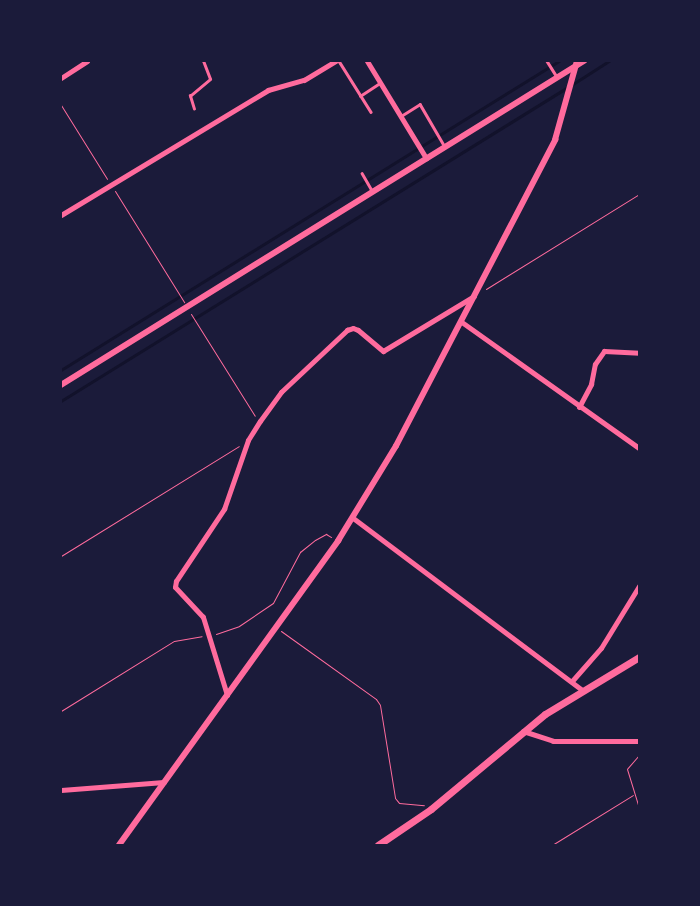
<!DOCTYPE html>
<style>
body{margin:0}
#map{position:relative;width:700px;height:906px;overflow:hidden;background:#1b1b3a;font-family:"DejaVu Sans",sans-serif}
div>[style]{position:absolute}
.stream>*{height:2.5px;margin:-1.25px;padding:0 1.25px;transform-origin:1.25px;border-radius:1.25px;background:#12122b}
.path>*{height:1px;margin:-0.5px;padding:0 0.5px;transform-origin:0.5px;border-radius:0.5px;background:#ff6b9d}
.service>*{height:2.5px;margin:-1.25px;padding:0 1.25px;transform-origin:1.25px;border-radius:1.25px;background:#ff6b9d}
.minor>*{height:5px;margin:-2.5px;padding:0 2.5px;transform-origin:2.5px;border-radius:2.5px;background:#ff6b9d}
.tertiary>*{height:5.5px;margin:-2.75px;padding:0 2.75px;transform-origin:2.75px;border-radius:2.75px;background:#ff6b9d}
.secondary>*{height:7px;margin:-3.5px;padding:0 3.5px;transform-origin:3.5px;border-radius:3.5px;background:#ff6b9d}
span{translate:-50% -50%;white-space:nowrap;text-align:center;line-height:1.15;-webkit-text-stroke:5px #1b1b3a;paint-order:stroke}
.frame{position:absolute;inset:0;border:62px solid #1b1b3a;pointer-events:none}
</style>
<div id="map">
<div class="stream">
<i style="left:573px;top:84px;width:43px;rotate:-32.6deg"></i>
<i style="left:61px;top:370px;width:586px;rotate:-31.82deg"></i>
<i style="left:61px;top:401px;width:596px;rotate:-31.77deg"></i>
</div>
<div class="path">
<i style="left:61px;top:105px;width:87px;rotate:58.1deg"></i>
<i style="left:115px;top:191px;width:131px;rotate:58.1deg"></i>
<i style="left:486px;top:289px;width:180px;rotate:-31.8deg"></i>
<i style="left:191px;top:314px;width:120px;rotate:57.9deg"></i>
<i style="left:61px;top:556px;width:209px;rotate:-31.7deg"></i>
<i style="left:281px;top:631px;width:117px;rotate:35.6deg"></i>
<i style="left:376px;top:699px;width:7px;rotate:56deg"></i>
<i style="left:380px;top:705px;width:94px;rotate:80.8deg"></i>
<i style="left:395px;top:798px;width:6px;rotate:51deg"></i>
<i style="left:399px;top:803px;width:25px;rotate:5deg"></i>
<i style="left:216px;top:634px;width:24px;rotate:-19deg"></i>
<i style="left:239px;top:626px;width:41px;rotate:-34.1deg"></i>
<i style="left:273px;top:603px;width:58px;rotate:-62.1deg"></i>
<i style="left:300px;top:552px;width:19px;rotate:-39deg"></i>
<i style="left:315px;top:540px;width:13px;rotate:-29deg"></i>
<i style="left:326px;top:534px;width:6px;rotate:31deg"></i>
<i style="left:61px;top:711px;width:133px;rotate:-31.8deg"></i>
<i style="left:174px;top:641px;width:28px;rotate:-10deg"></i>
<i style="left:639px;top:755px;width:18px;rotate:131deg"></i>
<i style="left:627px;top:769px;width:41px;rotate:72.9deg"></i>
<i style="left:552px;top:845px;width:95px;rotate:-31.7deg"></i>
</div>
<div class="service">
<i style="left:339px;top:61px;width:60px;rotate:57.9deg"></i>
<i style="left:547px;top:61px;width:19px;rotate:58deg"></i>
<i style="left:360px;top:96px;width:24px;rotate:-33deg"></i>
<i style="left:194px;top:109px;width:14px;rotate:-107deg"></i>
<i style="left:190px;top:96px;width:26px;rotate:-40deg"></i>
<i style="left:210px;top:79px;width:19px;rotate:-111deg"></i>
<i style="left:401px;top:116px;width:22px;rotate:-32deg"></i>
<i style="left:420px;top:104px;width:50px;rotate:59.8deg"></i>
<i style="left:362px;top:173px;width:20px;rotate:60deg"></i>
</div>
<div class="minor">
<i style="left:367px;top:61px;width:114px;rotate:58.7deg"></i>
<i style="left:61px;top:78px;width:31px;rotate:-33deg"></i>
<i style="left:61px;top:215px;width:242px;rotate:-31.1deg"></i>
<i style="left:268px;top:90px;width:37px;rotate:-16deg"></i>
<i style="left:304px;top:80px;width:37px;rotate:-31deg"></i>
<i style="left:463px;top:323px;width:216px;rotate:35.4deg"></i>
<i style="left:579px;top:407px;width:26px;rotate:-62deg"></i>
<i style="left:591px;top:384px;width:20px;rotate:-79deg"></i>
<i style="left:595px;top:364px;width:16px;rotate:-55deg"></i>
<i style="left:604px;top:351px;width:35px;rotate:3deg"></i>
<i style="left:353px;top:518px;width:286px;rotate:36.9deg"></i>
<i style="left:572px;top:681px;width:44px;rotate:-48.7deg"></i>
<i style="left:601px;top:648px;width:73px;rotate:-58.5deg"></i>
<i style="left:227px;top:695px;width:82px;rotate:-107.1deg"></i>
<i style="left:203px;top:617px;width:41px;rotate:-133deg"></i>
<i style="left:175px;top:587px;width:6px;rotate:-81deg"></i>
<i style="left:176px;top:581px;width:87px;rotate:-56.3deg"></i>
<i style="left:224px;top:509px;width:73px;rotate:-70.8deg"></i>
<i style="left:248px;top:440px;width:22px;rotate:-58deg"></i>
<i style="left:260px;top:421px;width:36px;rotate:-54deg"></i>
<i style="left:281px;top:392px;width:91px;rotate:-43.2deg"></i>
<i style="left:347px;top:330px;width:6px;rotate:-18deg"></i>
<i style="left:353px;top:328px;width:5px;rotate:22deg"></i>
<i style="left:358px;top:330px;width:33px;rotate:40deg"></i>
<i style="left:383px;top:351px;width:106px;rotate:-31.1deg"></i>
<i style="left:523px;top:731px;width:32px;rotate:18deg"></i>
<i style="left:553px;top:741px;width:86px"></i>
<i style="left:61px;top:790px;width:103px;rotate:-4.4deg"></i>
</div>
<div class="tertiary">
<i style="left:61px;top:385px;width:615px;rotate:-31.78deg"></i>
<i style="left:119px;top:845px;width:375px;rotate:-54.2deg"></i>
<i style="left:338px;top:541px;width:111px;rotate:-58.6deg"></i>
<i style="left:396px;top:446px;width:345px;rotate:-62.5deg"></i>
<i style="left:555px;top:140px;width:82px;rotate:-74.4deg"></i>
</div>
<div class="secondary">
<i style="left:378px;top:845px;width:64px;rotate:-34.2deg"></i>
<i style="left:431px;top:809px;width:148px;rotate:-39.8deg"></i>
<i style="left:545px;top:714px;width:110px;rotate:-31.2deg"></i>
</div>
<div class="frame"></div>
</div>
